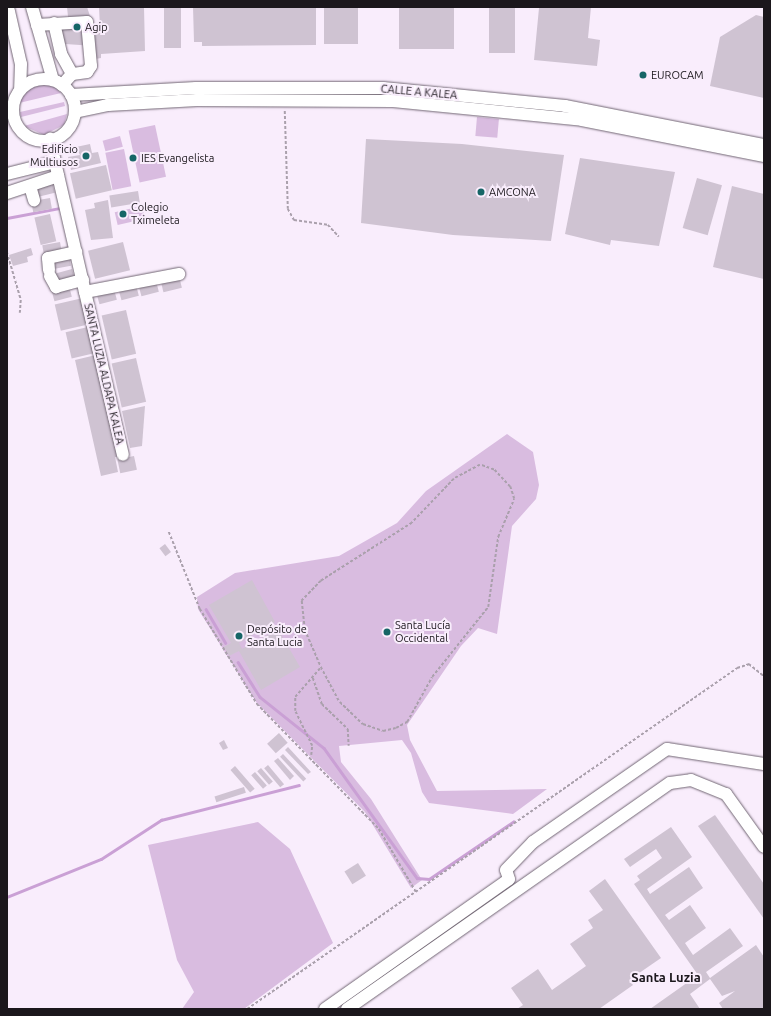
<!DOCTYPE html>
<meta charset="utf-8">
<style>
body{margin:0}
#map{position:relative;width:771px;height:1016px;overflow:hidden;background:#f9edfc;font-family:Ubuntu,sans-serif}
div>[style]{position:absolute}
.green>*{inset:0;background:#d9bce0;transform-origin:0 0}
.stream>*{height:2.5px;margin:-1.25px;padding:0 1.25px;transform-origin:1.25px;border-radius:1.25px;background:#caa0d5}
.building>*{inset:0;background:#cfc3d2;transform-origin:0 0}
.path>*{height:1.5px;margin-top:-0.75px;transform-origin:0;background:repeating-linear-gradient(90deg,#aaa0ac 0 3px,transparent 0 5px)}
.roads{filter:drop-shadow(0 0 1px #716673) drop-shadow(0 0 1px #716673)}
.minor>*{height:12px;margin:-6px;padding:0 6px;transform-origin:6px;border-radius:6px;background:#fff}
.minor>.ring{margin:-6px;padding:0;box-sizing:content-box;background:none;border:12px solid #fff;border-radius:50%}
.dots>*{width:11px;height:11px;translate:-50% -50%;box-sizing:border-box;border:2px solid #f9edfc;border-radius:50%}
span{translate:-50% -50%;white-space:nowrap;text-align:center;line-height:1.15;-webkit-text-stroke:4px #f9edfc;paint-order:stroke}
.poi-label{font-size:11px;color:#1b171c}
.left{translate:0 -50%;text-align:left}
.right{translate:-100% -50%;text-align:right}
.street-label{font-size:11px;color:#1b171c}
.quarter-label{font-size:13px;color:#1b171c;font-weight:700}
.frame{position:absolute;inset:0;border:8px solid #1b171c;pointer-events:none}
</style>
<div id="map">
<div class="green">
<i style="clip-path:polygon(37px 83px,52px 85px,61px 93px,19px 103px,25px 89px)"></i>
<i style="clip-path:polygon(64px 102px,65px 106px,21px 117px,20px 112px)"></i>
<i style="clip-path:polygon(67px 114px,64px 125px,44px 135px,24px 126px)"></i>
<i style="left:477px;top:117px;width:22px;height:19px;rotate:5deg"></i>
<i style="left:155px;top:125px;width:53px;height:27px;rotate:78deg"></i>
<i style="left:120px;top:136px;width:11px;height:18px;rotate:75deg"></i>
<i style="left:124px;top:149px;width:38px;height:19px;rotate:79deg"></i>
<i style="left:142px;top:206px;width:13px;height:28px;rotate:77deg"></i>
<i style="clip-path:polygon(507px 434px,533px 452px,539px 485px,536px 499px,512px 526px,497px 634px,478px 628px,461px 646px,407px 725px,410px 740px,437px 791px,547px 789px,513px 814px,429px 803px,422px 792px,411px 753px,402px 740px,339px 746px,341px 762px,371px 799px,422px 880px,411px 888px,365px 812px,256px 702px,198px 609px,197px 597px,235px 573px,339px 556px,397px 523px,426px 491px)"></i>
<i style="clip-path:polygon(258px 822px,290px 849px,333px 943px,244px 1009px,182px 1009px,194px 992px,177px 960px,148px 845px)"></i>
</div>
<div class="stream">
<i style="left:7px;top:218px;width:54px;rotate:-10.7deg"></i>
<i style="left:206px;top:609px;width:39px;rotate:60deg"></i>
<i style="left:238px;top:662px;width:41px;rotate:57.8deg"></i>
<i style="left:260px;top:697px;width:82px;rotate:38.6deg"></i>
<i style="left:324px;top:748px;width:160px;rotate:54.4deg"></i>
<i style="left:417px;top:878px;width:12px;rotate:5deg"></i>
<i style="left:429px;top:879px;width:102px;rotate:-34.2deg"></i>
<i style="left:7px;top:897px;width:101px;rotate:-22deg"></i>
<i style="left:101px;top:859px;width:72px;rotate:-33deg"></i>
<i style="left:161px;top:820px;width:142px;rotate:-14.2deg"></i>
</div>
<div class="building">
<i style="clip-path:polygon(67px 7px,87px 7px,94px 28px,100px 28px,99px 7px,144px 7px,145px 51px,101px 54px,101px 58px,95px 59px,95px 46px,65px 44px,61px 26px,69px 26px)"></i>
<i style="left:164px;top:7px;width:17px;height:41px"></i>
<i style="clip-path:polygon(193px 7px,316px 7px,316px 45px,202px 46px,202px 42px,194px 42px)"></i>
<i style="left:324px;top:7px;width:34px;height:37px"></i>
<i style="left:399px;top:7px;width:55px;height:42px"></i>
<i style="left:489px;top:7px;width:26px;height:46px"></i>
<i style="clip-path:polygon(591px 7px,588px 38px,600px 40px,597px 66px,534px 60px,539px 8px)"></i>
<i style="clip-path:polygon(756px 15px,764px 17px,764px 98px,710px 86px,720px 37px)"></i>
<i style="clip-path:polygon(366px 139px,462px 144px,564px 155px,551px 241px,453px 235px,361px 223px)"></i>
<i style="clip-path:polygon(90px 144px,92px 153px,98px 152px,101px 163px,71px 170px,68px 157px,80px 155px,76px 147px)"></i>
<i style="clip-path:polygon(580px 158px,675px 172px,659px 246px,611px 240px,610px 245px,565px 234px)"></i>
<i style="left:106px;top:165px;width:26px;height:37px;rotate:77deg"></i>
<i style="left:697px;top:178px;width:26px;height:52px;rotate:16deg"></i>
<i style="left:52px;top:181px;width:12px;height:19px;rotate:76deg"></i>
<i style="clip-path:polygon(732px 186px,764px 194px,764px 279px,713px 267px)"></i>
<i style="left:138px;top:191px;width:12px;height:29px;rotate:81deg"></i>
<i style="left:50px;top:198px;width:11px;height:19px;rotate:80deg"></i>
<i style="clip-path:polygon(108px 200px,113px 238px,91px 240px,85px 210px,95px 208px,94px 203px)"></i>
<i style="left:50px;top:214px;width:28px;height:16px;rotate:77deg"></i>
<i style="left:60px;top:242px;width:11px;height:18px;rotate:80deg"></i>
<i style="left:123px;top:242px;width:29px;height:36px;rotate:76deg"></i>
<i style="clip-path:polygon(31px 248px,33px 255px,27px 257px,28px 262px,13px 266px,9px 255px)"></i>
<i style="left:69px;top:255px;width:11px;height:19px;rotate:80deg"></i>
<i style="left:72px;top:269px;width:11px;height:18px;rotate:75deg"></i>
<i style="left:179px;top:276px;width:12px;height:19px;rotate:76deg"></i>
<i style="left:156px;top:281px;width:11px;height:18px;rotate:75deg"></i>
<i style="left:136px;top:285px;width:11px;height:18px;rotate:75deg"></i>
<i style="left:69px;top:286px;width:11px;height:18px;rotate:75deg"></i>
<i style="left:114px;top:289px;width:11px;height:18px;rotate:75deg"></i>
<i style="left:83px;top:298px;width:27px;height:29px;rotate:77deg"></i>
<i style="left:126px;top:310px;width:45px;height:25px;rotate:77deg"></i>
<i style="left:88px;top:327px;width:27px;height:23px;rotate:77deg"></i>
<i style="clip-path:polygon(96px 355px,119px 457px,115px 457px,118px 472px,101px 476px,75px 360px)"></i>
<i style="left:136px;top:358px;width:45px;height:25px;rotate:77deg"></i>
<i style="clip-path:polygon(145px 406px,142px 446px,130px 448px,122px 411px)"></i>
<i style="left:134px;top:456px;width:14px;height:17px;rotate:78deg"></i>
<i style="left:165px;top:544px;width:10px;height:7px;rotate:53deg"></i>
<i style="clip-path:polygon(252px 580px,275px 622px,239px 643px,242px 649px,278px 629px,300px 667px,261px 690px,239px 651px,229px 656px,224px 647px,231px 643px,209px 605px)"></i>
<i style="left:279px;top:733px;width:13px;height:16px;rotate:48deg"></i>
<i style="clip-path:polygon(224px 740px,228px 748px,223px 750px,219px 743px)"></i>
<i style="clip-path:polygon(288px 747px,311px 772px,308px 774px,285px 750px)"></i>
<i style="left:283px;top:754px;width:34px;height:4px;rotate:47deg"></i>
<i style="clip-path:polygon(278px 758px,294px 776px,290px 780px,274px 761px)"></i>
<i style="left:268px;top:765px;width:25px;height:5px;rotate:50deg"></i>
<i style="left:235px;top:766px;width:30px;height:6px;rotate:49deg"></i>
<i style="left:261px;top:768px;width:18px;height:5px;rotate:49deg"></i>
<i style="left:255px;top:772px;width:18px;height:5px;rotate:49deg"></i>
<i style="left:244px;top:787px;width:6px;height:31px;rotate:72deg"></i>
<i style="clip-path:polygon(715px 815px,764px 884px,764px 919px,698px 826px)"></i>
<i style="clip-path:polygon(671px 827px,692px 857px,647px 889px,650px 894px,689px 867px,703px 888px,665px 915px,669px 920px,690px 905px,706px 928px,685px 943px,693px 955px,730px 928px,743px 946px,706px 972px,710px 978px,756px 945px,764px 957px,764px 1009px,723px 1009px,719px 1003px,735px 991px,722px 996px,710px 979px,690px 994px,700px 1009px,650px 1009px,698px 975px,634px 884px,640px 880px,637px 876px,662px 858px,656px 849px,630px 867px,624px 859px)"></i>
<i style="left:358px;top:863px;width:15px;height:16px;rotate:58deg"></i>
<i style="clip-path:polygon(605px 879px,661px 958px,629px 980px,633px 985px,599px 1009px,517px 1009px,523px 1005px,511px 988px,538px 969px,552px 990px,586px 966px,570px 944px,593px 928px,588px 920px,603px 910px,589px 891px)"></i>
</div>
<div class="path">
<i style="left:285px;top:111px;width:98px;rotate:88.2deg"></i>
<i style="left:288px;top:209px;width:13px;rotate:61deg"></i>
<i style="left:294px;top:220px;width:34px;rotate:8deg"></i>
<i style="left:328px;top:225px;width:16px;rotate:47deg"></i>
<i style="left:7px;top:252px;width:50px;rotate:73.7deg"></i>
<i style="left:21px;top:300px;width:13px;rotate:94deg"></i>
<i style="left:169px;top:532px;width:83px;rotate:68.1deg"></i>
<i style="left:200px;top:609px;width:111px;rotate:59deg"></i>
<i style="left:257px;top:704px;width:175px;rotate:45.7deg"></i>
<i style="left:379px;top:829px;width:73px;rotate:59.6deg"></i>
<i style="left:313px;top:678px;width:28px;rotate:71deg"></i>
<i style="left:322px;top:704px;width:36px;rotate:44deg"></i>
<i style="left:348px;top:729px;width:17px;rotate:87deg"></i>
<i style="left:311px;top:755px;width:9px;rotate:-84deg"></i>
<i style="left:312px;top:746px;width:39px;rotate:-116deg"></i>
<i style="left:295px;top:711px;width:14px;rotate:-90deg"></i>
<i style="left:295px;top:697px;width:40px;rotate:-49deg"></i>
<i style="left:321px;top:667px;width:40px;rotate:62deg"></i>
<i style="left:340px;top:702px;width:32px;rotate:44deg"></i>
<i style="left:363px;top:724px;width:21px;rotate:19deg"></i>
<i style="left:383px;top:731px;width:13px;rotate:-13deg"></i>
<i style="left:396px;top:728px;width:13px;rotate:-29deg"></i>
<i style="left:407px;top:722px;width:51px;rotate:-60.9deg"></i>
<i style="left:432px;top:677px;width:90px;rotate:-51.3deg"></i>
<i style="left:488px;top:607px;width:71px;rotate:-81.9deg"></i>
<i style="left:498px;top:537px;width:41px;rotate:-67.2deg"></i>
<i style="left:514px;top:499px;width:13px;rotate:-108deg"></i>
<i style="left:510px;top:487px;width:23px;rotate:-133deg"></i>
<i style="left:494px;top:470px;width:15px;rotate:-160deg"></i>
<i style="left:480px;top:465px;width:30px;rotate:152deg"></i>
<i style="left:454px;top:479px;width:61px;rotate:133.7deg"></i>
<i style="left:412px;top:523px;width:108px;rotate:147.5deg"></i>
<i style="left:321px;top:581px;width:28px;rotate:134deg"></i>
<i style="left:302px;top:601px;width:29px;rotate:84deg"></i>
<i style="left:305px;top:630px;width:40px;rotate:66.6deg"></i>
<i style="left:247px;top:1009px;width:597px;rotate:-34.83deg"></i>
<i style="left:737px;top:668px;width:13px;rotate:-18deg"></i>
<i style="left:749px;top:664px;width:19px;rotate:39deg"></i>
</div>
<div class="roads">
<div class="minor">
<i style="left:8px;top:7px;width:58px;rotate:77.2deg"></i>
<i style="left:21px;top:64px;width:26px;rotate:92deg"></i>
<i style="left:32px;top:7px;width:76px;rotate:74deg"></i>
<i style="left:54px;top:23px;width:32px;rotate:77deg"></i>
<i style="left:61px;top:54px;width:23px;rotate:61deg"></i>
<i style="left:37px;top:25px;width:50px;rotate:-3.4deg"></i>
<i style="left:87px;top:22px;width:44px;rotate:84.8deg"></i>
<i style="left:91px;top:66px;width:7px;rotate:124deg"></i>
<i style="left:87px;top:72px;width:15px;rotate:172deg"></i>
<i style="left:72px;top:74px;width:15px;rotate:132deg"></i>
<i class="ring" style="left:13px;top:79px;width:50px;height:50px"></i>
<i style="left:71px;top:95px;width:125px;rotate:-3.2deg"></i>
<i style="left:196px;top:88px;width:187px"></i>
<i style="left:383px;top:88px;width:183px;rotate:5.6deg"></i>
<i style="left:565px;top:106px;width:203px;rotate:11.1deg"></i>
<i style="left:75px;top:112px;width:34px;rotate:-12deg"></i>
<i style="left:108px;top:105px;width:89px;rotate:-3.2deg"></i>
<i style="left:197px;top:100px;width:196px;rotate:0.3deg"></i>
<i style="left:393px;top:101px;width:190px;rotate:5.7deg"></i>
<i style="left:582px;top:120px;width:186px;rotate:11.2deg"></i>
<i style="left:55px;top:162px;width:133px;rotate:77deg"></i>
<i style="left:85px;top:292px;width:96px;rotate:-10.8deg"></i>
<i style="left:7px;top:174px;width:49px;rotate:-14deg"></i>
<i style="left:55px;top:162px;width:24px;rotate:-102deg"></i>
<i style="left:30px;top:186px;width:15px;rotate:74deg"></i>
<i style="left:7px;top:193px;width:54px;rotate:-18.4deg"></i>
<i style="left:49px;top:270px;width:12px;rotate:-95deg"></i>
<i style="left:48px;top:258px;width:29px;rotate:-12deg"></i>
<i style="left:50px;top:276px;width:13px;rotate:61deg"></i>
<i style="left:56px;top:287px;width:28px;rotate:-15deg"></i>
<i style="left:85px;top:292px;width:167px;rotate:76.9deg"></i>
<i style="left:325px;top:1009px;width:225px;rotate:-35.2deg"></i>
<i style="left:509px;top:879px;width:9px;rotate:-108deg"></i>
<i style="left:506px;top:870px;width:39px;rotate:-46deg"></i>
<i style="left:533px;top:842px;width:163px;rotate:-34.8deg"></i>
<i style="left:667px;top:749px;width:98px;rotate:8.8deg"></i>
<i style="left:347px;top:1009px;width:394px;rotate:-35deg"></i>
<i style="left:670px;top:783px;width:21px;rotate:-8deg"></i>
<i style="left:691px;top:780px;width:38px;rotate:22deg"></i>
<i style="left:726px;top:794px;width:65px;rotate:54.4deg"></i>
</div>
</div>
<div class="dots">
<i style="left:77px;top:27px;background:#166566"></i>
<i style="left:643px;top:75px;background:#166566"></i>
<i style="left:86px;top:156px;background:#166566"></i>
<i style="left:133px;top:158px;background:#166566"></i>
<i style="left:481px;top:192px;background:#166566"></i>
<i style="left:123px;top:214px;background:#166566"></i>
<i style="left:387px;top:632px;background:#166566"></i>
<i style="left:239px;top:636px;background:#166566"></i>
</div>
<div class="poi-label">
<span class="left" style="left:85px;top:27px">Agip</span>
<span class="left" style="left:651px;top:75px">EUROCAM</span>
<span class="right" style="left:78px;top:156px">Edificio<br>Multiusos</span>
<span class="left" style="left:141px;top:158px">IES Evangelista</span>
<span class="left" style="left:489px;top:192px">AMCONA</span>
<span class="left" style="left:131px;top:214px">Colegio<br>Tximeleta</span>
<span class="left" style="left:395px;top:632px">Santa Lucía<br>Occidental</span>
<span class="left" style="left:247px;top:636px">Depósito de<br>Santa Lucia</span>
</div>
<div class="street-label">
<span style="left:419px;top:92px;rotate:5deg">CALLE A KALEA</span>
<span style="left:104px;top:374px;rotate:77deg">SANTA LUZIA ALDAPA KALEA</span>
</div>
<div class="quarter-label">
<span style="left:666px;top:977px">Santa Luzia</span>
</div>
<div class="frame"></div>
</div>
